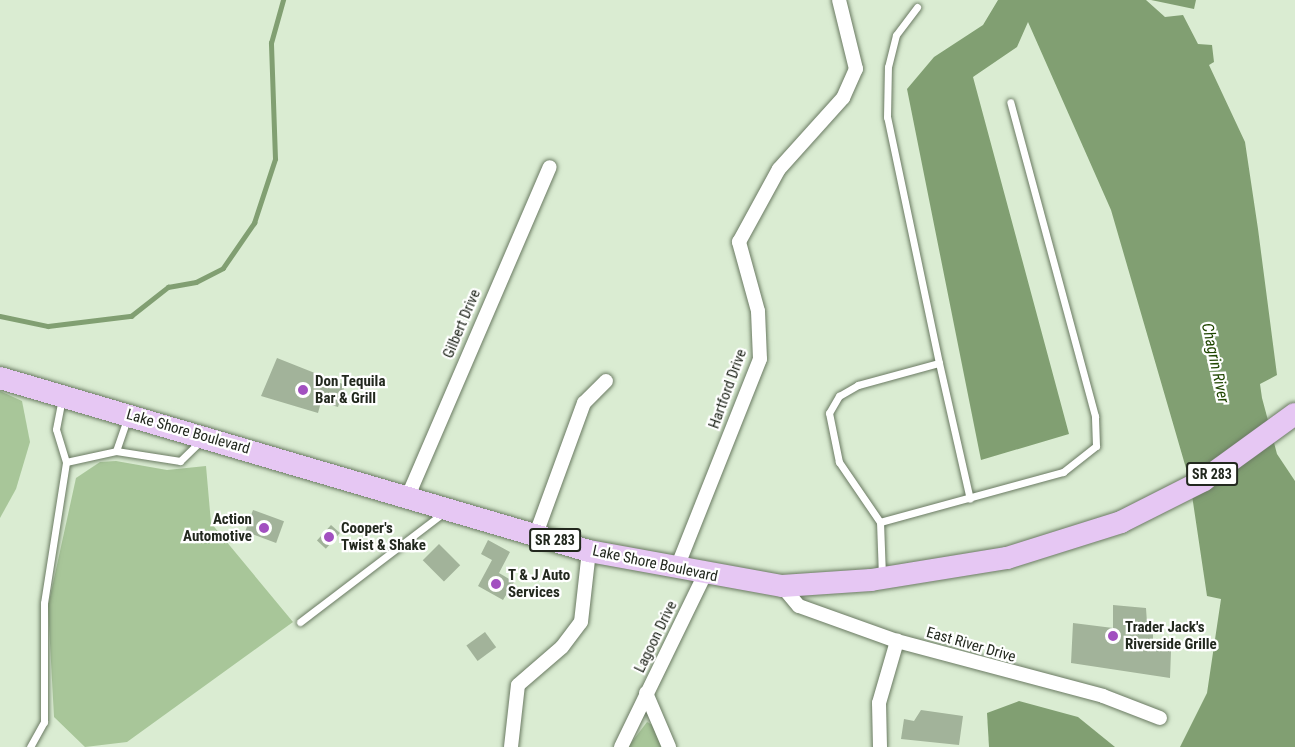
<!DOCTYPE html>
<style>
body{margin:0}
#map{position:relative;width:1295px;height:747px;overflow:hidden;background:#daecd2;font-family:"Roboto Condensed",sans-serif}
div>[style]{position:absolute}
.green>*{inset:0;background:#a8c699}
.water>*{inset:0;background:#819f72}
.stream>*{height:4.5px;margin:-2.25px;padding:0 2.25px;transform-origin:2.25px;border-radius:2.25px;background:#819f72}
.building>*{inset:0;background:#a2b39a;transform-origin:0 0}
.roads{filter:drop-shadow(0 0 2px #6a7a62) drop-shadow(0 0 2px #6a7a62)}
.lane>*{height:7px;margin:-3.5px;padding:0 3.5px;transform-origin:3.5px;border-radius:3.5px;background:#fff}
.street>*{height:14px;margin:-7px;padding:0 7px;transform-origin:7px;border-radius:7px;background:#fff}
.primary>*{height:22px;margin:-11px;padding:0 11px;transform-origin:11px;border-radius:11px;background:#e6c7f3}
.dots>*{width:16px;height:16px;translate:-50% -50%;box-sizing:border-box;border:3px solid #fff;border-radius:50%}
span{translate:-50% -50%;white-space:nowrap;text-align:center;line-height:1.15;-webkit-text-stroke:4.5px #fff;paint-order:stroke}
.shield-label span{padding:2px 4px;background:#fff;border:2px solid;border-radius:4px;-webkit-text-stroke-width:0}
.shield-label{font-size:14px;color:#22281e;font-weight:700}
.street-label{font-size:15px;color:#22281e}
.poi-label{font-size:15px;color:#22281e;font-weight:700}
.left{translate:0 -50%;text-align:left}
.right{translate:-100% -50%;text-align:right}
.water-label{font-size:16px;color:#204601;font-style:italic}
</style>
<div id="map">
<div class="green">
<i style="clip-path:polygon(0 391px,22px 401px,30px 442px,16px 489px,0 518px)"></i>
<i style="clip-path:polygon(116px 461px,167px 470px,206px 466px,211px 523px,293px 622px,127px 742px,85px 747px,54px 717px,48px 606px,76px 478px,100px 462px)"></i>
<i style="clip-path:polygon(647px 722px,656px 727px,665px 747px,628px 747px)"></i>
</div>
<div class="water">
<i style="clip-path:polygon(998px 0,1146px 0,1165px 17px,1183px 15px,1198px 44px,1212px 45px,1214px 62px,1209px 65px,1245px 142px,1258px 229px,1277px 375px,1260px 384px,1262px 398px,1277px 454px,1295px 481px,1295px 747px,1180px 747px,1207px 693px,1221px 599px,1207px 596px,1190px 482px,1111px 210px,1028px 22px,1017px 47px,973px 77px,1069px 434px,981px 460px,907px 89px,934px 57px,983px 25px)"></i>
<i style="clip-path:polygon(1151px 0,1196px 0,1194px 9px)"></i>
<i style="clip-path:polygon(1019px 701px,1078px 717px,1115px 747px,989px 747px,987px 713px)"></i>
</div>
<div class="stream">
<i style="left:0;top:316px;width:49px;rotate:11.8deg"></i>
<i style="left:48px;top:326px;width:84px;rotate:-6.9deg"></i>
<i style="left:131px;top:316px;width:47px;rotate:-38.1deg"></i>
<i style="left:168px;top:287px;width:28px;rotate:-10deg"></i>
<i style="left:196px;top:282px;width:30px;rotate:-27deg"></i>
<i style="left:223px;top:268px;width:55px;rotate:-55.4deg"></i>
<i style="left:254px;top:223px;width:67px;rotate:-71.8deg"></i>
<i style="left:275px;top:159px;width:116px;rotate:-92deg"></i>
<i style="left:271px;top:43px;width:45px;rotate:-74.4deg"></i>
</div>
<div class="building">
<i style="clip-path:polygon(277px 358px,345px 385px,338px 407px,321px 402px,318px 413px,261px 396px)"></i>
<i style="left:253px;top:510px;width:33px;height:23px;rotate:20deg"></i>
<i style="left:331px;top:525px;width:12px;height:21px;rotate:42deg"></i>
<i style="clip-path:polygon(488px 540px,510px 552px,499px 573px,514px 582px,503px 600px,478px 586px,492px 560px,481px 554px)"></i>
<i style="left:439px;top:544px;width:30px;height:23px;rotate:45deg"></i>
<i style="clip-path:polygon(1113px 605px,1146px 608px,1147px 623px,1153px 622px,1153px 650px,1171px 651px,1170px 678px,1071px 663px,1073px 623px,1113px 628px)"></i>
<i style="left:485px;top:632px;width:19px;height:23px;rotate:54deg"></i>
<i style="clip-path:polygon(921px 710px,963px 716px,959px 745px,901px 739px,904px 719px,914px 721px)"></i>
</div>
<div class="roads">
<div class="lane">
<i style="left:939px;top:363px;width:139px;rotate:77.2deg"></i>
<i style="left:116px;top:451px;width:34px;rotate:-71deg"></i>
<i style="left:66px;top:462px;width:51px;rotate:-12.4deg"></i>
<i style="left:116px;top:451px;width:65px;rotate:8.9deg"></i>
<i style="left:180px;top:461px;width:29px;rotate:-44deg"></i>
<i style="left:880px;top:522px;width:73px;rotate:-124.3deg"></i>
<i style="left:839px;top:462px;width:50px;rotate:-101.5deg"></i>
<i style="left:829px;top:413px;width:20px;rotate:-60deg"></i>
<i style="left:839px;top:396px;width:22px;rotate:-30deg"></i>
<i style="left:858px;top:385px;width:84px;rotate:-15.2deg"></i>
<i style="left:939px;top:363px;width:251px;rotate:-101.9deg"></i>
<i style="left:887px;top:117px;width:50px;rotate:-88.9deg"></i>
<i style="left:888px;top:67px;width:33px;rotate:-76deg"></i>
<i style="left:896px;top:35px;width:35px;rotate:-53deg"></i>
<i style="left:882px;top:576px;width:54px;rotate:-92.1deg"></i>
<i style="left:880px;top:522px;width:190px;rotate:-15.3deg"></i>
<i style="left:1063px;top:472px;width:42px;rotate:-38.2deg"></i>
<i style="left:1096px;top:446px;width:30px;rotate:-92deg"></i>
<i style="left:1095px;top:416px;width:325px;rotate:-105.1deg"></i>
<i style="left:300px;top:622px;width:178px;rotate:-37.3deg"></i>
<i style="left:30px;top:747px;width:29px;rotate:-61deg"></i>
<i style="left:44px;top:722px;width:119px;rotate:-90deg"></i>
<i style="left:44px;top:603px;width:143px;rotate:-81.1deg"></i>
<i style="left:66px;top:462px;width:34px;rotate:-107deg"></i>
<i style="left:56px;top:429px;width:32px;rotate:-79deg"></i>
</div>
<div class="street">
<i style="left:408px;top:496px;width:358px;rotate:-66.7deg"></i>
<i style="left:536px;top:534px;width:140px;rotate:-69.9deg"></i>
<i style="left:584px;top:403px;width:31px;rotate:-45deg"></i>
<i style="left:676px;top:570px;width:227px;rotate:-68.3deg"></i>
<i style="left:760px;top:359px;width:48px;rotate:-92.4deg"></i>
<i style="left:758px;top:311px;width:72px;rotate:-105.4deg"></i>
<i style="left:739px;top:242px;width:83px;rotate:-61.3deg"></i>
<i style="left:779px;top:169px;width:96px;rotate:-48deg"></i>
<i style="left:843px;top:98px;width:32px;rotate:-66deg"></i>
<i style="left:856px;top:69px;width:71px;rotate:-103.8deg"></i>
<i style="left:782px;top:586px;width:26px;rotate:50deg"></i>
<i style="left:799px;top:606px;width:104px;rotate:19.7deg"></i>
<i style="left:897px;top:641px;width:213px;rotate:14.9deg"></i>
<i style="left:1103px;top:696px;width:61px;rotate:21.1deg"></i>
<i style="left:646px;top:693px;width:59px;rotate:66.9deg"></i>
<i style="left:511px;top:747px;width:62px;rotate:-83.6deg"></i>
<i style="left:518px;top:685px;width:58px;rotate:-40.8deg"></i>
<i style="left:562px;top:647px;width:31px;rotate:-53deg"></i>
<i style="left:581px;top:622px;width:71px;rotate:-83.6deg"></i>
<i style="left:621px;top:747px;width:190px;rotate:-64.1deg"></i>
<i style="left:880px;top:747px;width:44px;rotate:-91.3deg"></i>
<i style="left:879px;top:703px;width:65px;rotate:-73.8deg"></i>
</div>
<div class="primary">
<i style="left:0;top:378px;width:614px;rotate:16.37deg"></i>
<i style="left:589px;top:551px;width:196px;rotate:10.3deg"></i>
<i style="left:782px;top:586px;width:89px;rotate:-3.9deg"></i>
<i style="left:871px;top:580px;width:138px;rotate:-9.2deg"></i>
<i style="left:1007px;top:558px;width:120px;rotate:-17.5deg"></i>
<i style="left:1121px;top:522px;width:93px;rotate:-26.8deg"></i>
<i style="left:1204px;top:480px;width:112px;rotate:-36deg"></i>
</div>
</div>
<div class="dots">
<i style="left:303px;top:390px;background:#a250c0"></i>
<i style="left:264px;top:528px;background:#a250c0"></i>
<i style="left:329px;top:537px;background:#a250c0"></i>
<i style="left:496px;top:584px;background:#a250c0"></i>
<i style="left:1113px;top:636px;background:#a250c0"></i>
</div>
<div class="shield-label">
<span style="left:1212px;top:474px">SR 283</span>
<span style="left:555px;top:540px">SR 283</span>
</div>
<div class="street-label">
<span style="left:462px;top:324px;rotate:-67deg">Gilbert Drive</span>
<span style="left:728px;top:389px;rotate:-70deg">Hartford Drive</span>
<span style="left:188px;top:432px;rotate:16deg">Lake Shore Boulevard</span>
<span style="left:655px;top:564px;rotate:12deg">Lake Shore Boulevard</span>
<span style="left:656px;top:637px;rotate:-64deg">Lagoon Drive</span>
<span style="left:971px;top:645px;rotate:16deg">East River Drive</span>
</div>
<div class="poi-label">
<span class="left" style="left:315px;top:390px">Don Tequila<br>Bar &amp; Grill</span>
<span class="right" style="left:252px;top:528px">Action<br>Automotive</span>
<span class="left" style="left:341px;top:537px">Cooper's<br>Twist &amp; Shake</span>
<span class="left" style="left:508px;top:584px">T &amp; J Auto<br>Services</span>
<span class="left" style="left:1125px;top:636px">Trader Jack's<br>Riverside Grille</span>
</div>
<div class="water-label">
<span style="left:1215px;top:363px;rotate:78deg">Chagrin River</span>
</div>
</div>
